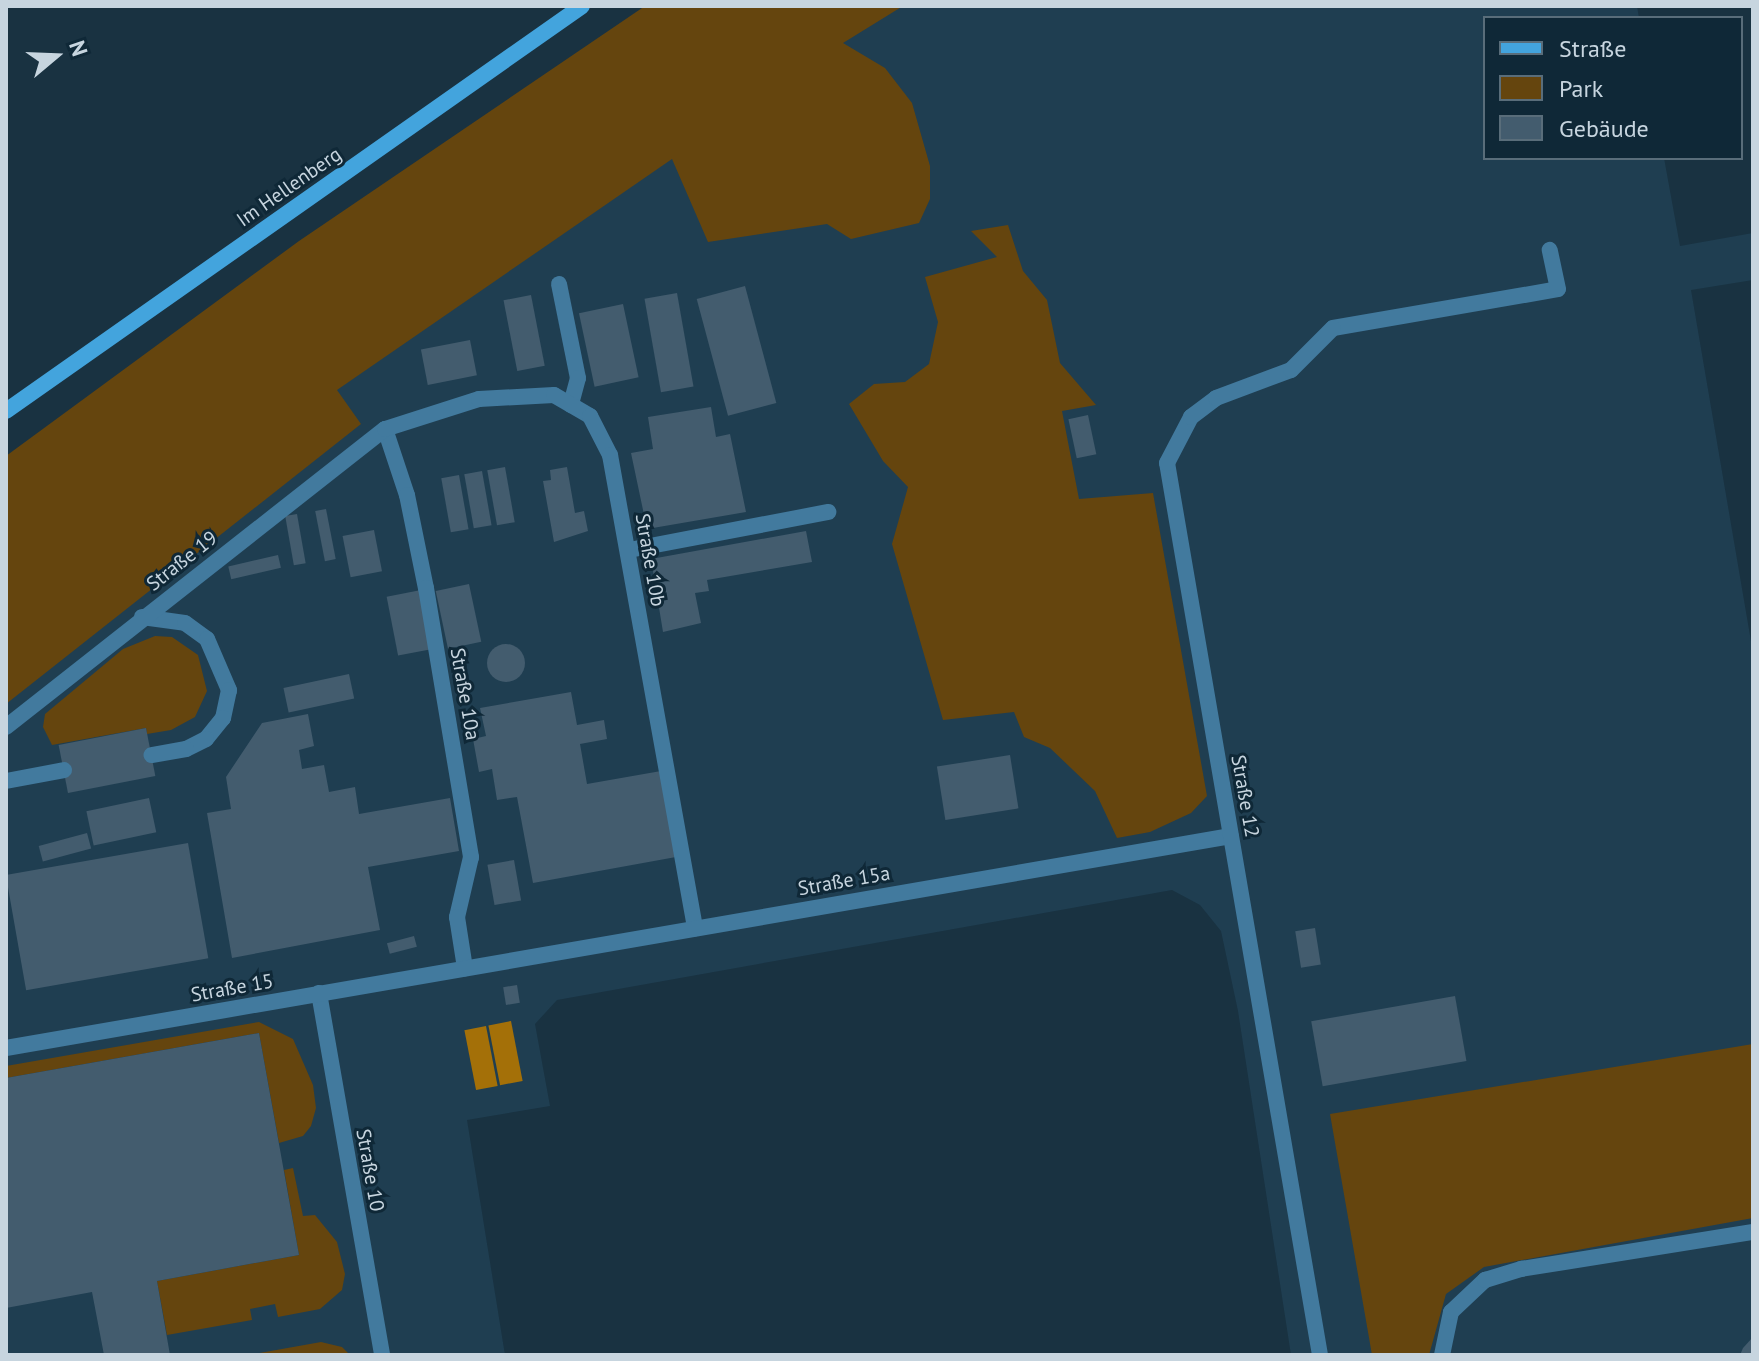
<!DOCTYPE html>
<meta charset="utf-8">
<style>
body{margin:0}
#map{position:relative;width:1759px;height:1361px;overflow:hidden;background:#193241;font-family:"PT Sans",sans-serif}
div>[style]{position:absolute}
.built>*{inset:0;background:#1f3e51}
.green>*{inset:0;background:#65450e}
.water>*{inset:0;background:#a47008;transform-origin:0 0}
.building>*{inset:0;background:#435c6e;transform-origin:0 0}
.round{border-radius:50%}
.lane>*{height:16px;margin:-8px;padding:0 8px;transform-origin:8px;border-radius:8px;background:#427a9e}
.street>*{height:16px;margin:-8px;padding:0 8px;transform-origin:8px;border-radius:8px;background:#427a9e}
.secondary>*{height:16px;margin:-8px;padding:0 8px;transform-origin:8px;border-radius:8px;background:#43a4dd}
span{translate:-50% -50%;white-space:nowrap;text-align:center;line-height:1.15;-webkit-text-stroke:6px #0f2837;paint-order:stroke}
.street-label{font-size:20px;color:#c7d5df}
.frame{position:absolute;inset:0;border:8px solid #c7d5df;pointer-events:none}
.legend{position:absolute;left:1483px;top:16px;width:260px;height:144px;box-sizing:border-box;background:#0f2837;border:2px solid #596d7a;margin:0;padding:10px 14px;list-style:none;font-size:24px;color:#c7d5df}
.legend li{display:flex;align-items:center;gap:16px;height:40px}
.legend b{width:40px;border:2px solid #596d7a}
.north{position:absolute;left:16px;top:16px;width:80px;height:80px;-webkit-text-stroke:6px #0f2837;paint-order:stroke;rotate:71deg;font-size:22px;font-weight:700;line-height:32px;text-align:center;color:#c7d5df}
.north::after{content:'';display:block;margin:auto;width:28px;height:36px;background:#c7d5df;clip-path:polygon(50% 0,100% 100%,50% 72%,0 100%)}
</style>
<div id="map">
<div class="built">
<i style="clip-path:polygon(897px 6px,1637px 6px,1639px 18px,1485px 18px,1485px 158px,1664px 158px,1680px 246px,1753px 233px,1753px 280px,1691px 290px,1753px 653px,1753px 1355px,1291px 1355px,1238px 1011px,1221px 931px,1200px 905px,1172px 890px,557px 1000px,535px 1024px,550px 1106px,467px 1120px,505px 1355px,6px 1355px,6px 635px,371px 352px)"></i>
</div>
<div class="green">
<i style="clip-path:polygon(645px 6px,903px 6px,843px 43px,885px 68px,912px 103px,930px 166px,930px 199px,919px 223px,851px 239px,827px 224px,708px 242px,672px 159px,337px 390px,361px 424px,6px 704px,6px 456px,299px 241px)"></i>
<i style="clip-path:polygon(1008px 225px,1023px 271px,1047px 300px,1060px 363px,1096px 405px,1062px 411px,1079px 499px,1153px 493px,1207px 796px,1191px 813px,1150px 832px,1117px 838px,1095px 791px,1050px 748px,1024px 737px,1014px 712px,943px 720px,892px 544px,908px 487px,883px 461px,849px 404px,874px 384px,905px 382px,929px 364px,938px 322px,925px 277px,997px 257px,971px 231px)"></i>
<i style="clip-path:polygon(155px 636px,172px 637px,198px 655px,207px 691px,195px 717px,171px 730px,147px 734px,146px 728px,52px 745px,43px 727px,45px 714px,123px 649px)"></i>
<i style="clip-path:polygon(259px 1022px,293px 1039px,313px 1085px,316px 1108px,311px 1126px,303px 1136px,279px 1143px,259px 1033px,6px 1078px,6px 1066px)"></i>
<i style="clip-path:polygon(1753px 1044px,1753px 1218px,1484px 1267px,1446px 1294px,1429px 1355px,1372px 1355px,1330px 1114px)"></i>
<i style="clip-path:polygon(293px 1168px,303px 1216px,315px 1215px,337px 1242px,345px 1274px,342px 1290px,320px 1309px,278px 1317px,275px 1304px,250px 1309px,252px 1320px,167px 1335px,157px 1281px,299px 1255px,284px 1170px)"></i>
<i style="clip-path:polygon(321px 1342px,342px 1347px,350px 1355px,248px 1355px)"></i>
</div>
<div class="water">
<i style="left:511px;top:1021px;width:61px;height:23px;rotate:79deg"></i>
<i style="left:486px;top:1026px;width:61px;height:22px;rotate:79deg"></i>
</div>
<div class="building">
<i style="left:745px;top:286px;width:121px;height:50px;rotate:75deg"></i>
<i style="left:677px;top:293px;width:95px;height:33px;rotate:80deg"></i>
<i style="left:531px;top:295px;width:72px;height:28px;rotate:79deg"></i>
<i style="left:623px;top:304px;width:75px;height:45px;rotate:78deg"></i>
<i style="left:470px;top:340px;width:36px;height:50px;rotate:79deg"></i>
<i style="clip-path:polygon(711px 407px,716px 437px,730px 434px,746px 512px,647px 529px,631px 453px,653px 449px,648px 417px)"></i>
<i style="left:1088px;top:415px;width:40px;height:20px;rotate:78deg"></i>
<i style="left:505px;top:467px;width:56px;height:18px;rotate:80deg"></i>
<i style="clip-path:polygon(567px 467px,575px 513px,584px 511px,588px 531px,554px 542px,543px 481px,551px 480px,550px 470px)"></i>
<i style="left:482px;top:471px;width:55px;height:18px;rotate:80deg"></i>
<i style="left:459px;top:475px;width:55px;height:18px;rotate:80deg"></i>
<i style="left:326px;top:509px;width:51px;height:11px;rotate:79deg"></i>
<i style="left:297px;top:514px;width:50px;height:12px;rotate:80deg"></i>
<i style="left:374px;top:530px;width:42px;height:32px;rotate:79deg"></i>
<i style="clip-path:polygon(806px 531px,812px 562px,707px 580px,709px 591px,695px 593px,701px 623px,663px 632px,651px 559px)"></i>
<i style="left:278px;top:555px;width:13px;height:51px;rotate:77deg"></i>
<i style="left:469px;top:584px;width:59px;height:34px;rotate:78deg"></i>
<i style="left:421px;top:590px;width:60px;height:35px;rotate:79deg"></i>
<i class="round" style="left:487px;top:644px;width:38px;height:38px"></i>
<i style="left:349px;top:674px;width:25px;height:67px;rotate:78deg"></i>
<i style="clip-path:polygon(571px 692px,577px 725px,604px 720px,607px 739px,580px 744px,587px 784px,661px 771px,676px 857px,533px 883px,517px 797px,497px 800px,492px 769px,479px 772px,473px 739px,486px 736px,480px 708px)"></i>
<i style="clip-path:polygon(308px 714px,314px 746px,299px 750px,302px 769px,324px 765px,329px 792px,355px 787px,359px 814px,450px 798px,459px 851px,368px 867px,380px 930px,232px 958px,207px 813px,231px 809px,226px 777px,262px 723px)"></i>
<i style="left:146px;top:728px;width:49px;height:89px;rotate:79deg"></i>
<i style="left:1010px;top:755px;width:54px;height:74px;rotate:81deg"></i>
<i style="left:149px;top:798px;width:35px;height:64px;rotate:78deg"></i>
<i style="left:87px;top:833px;width:16px;height:50px;rotate:75deg"></i>
<i style="left:188px;top:843px;width:117px;height:185px;rotate:80deg"></i>
<i style="left:514px;top:860px;width:41px;height:27px;rotate:80deg"></i>
<i style="left:1315px;top:928px;width:37px;height:20px;rotate:81deg"></i>
<i style="left:414px;top:936px;width:11px;height:28px;rotate:75deg"></i>
<i style="left:517px;top:985px;width:18px;height:14px;rotate:81deg"></i>
<i style="left:1455px;top:996px;width:66px;height:146px;rotate:80deg"></i>
<i style="clip-path:polygon(259px 1033px,299px 1255px,157px 1281px,170px 1355px,104px 1355px,92px 1292px,6px 1308px,6px 1078px)"></i>
<i style="clip-path:polygon(1753px 1337px,1753px 1355px,1740px 1355px,1743px 1348px)"></i>
</div>
<div class="lane">
<i style="left:559px;top:284px;width:96px;rotate:78.6deg"></i>
<i style="left:578px;top:378px;width:28px;rotate:105deg"></i>
<i style="left:1333px;top:328px;width:228px;rotate:-9.8deg"></i>
<i style="left:1558px;top:289px;width:40px;rotate:-102deg"></i>
<i style="left:385px;top:429px;width:70px;rotate:71.6deg"></i>
<i style="left:407px;top:495px;width:95px;rotate:78.5deg"></i>
<i style="left:426px;top:588px;width:273px;rotate:80.5deg"></i>
<i style="left:471px;top:857px;width:62px;rotate:103.1deg"></i>
<i style="left:457px;top:917px;width:52px;rotate:81.1deg"></i>
<i style="left:629px;top:550px;width:203px;rotate:-10.8deg"></i>
<i style="left:142px;top:617px;width:43px;rotate:7.9deg"></i>
<i style="left:185px;top:623px;width:27px;rotate:36deg"></i>
<i style="left:207px;top:639px;width:56px;rotate:66.7deg"></i>
<i style="left:229px;top:690px;width:29px;rotate:102deg"></i>
<i style="left:223px;top:718px;width:27px;rotate:129deg"></i>
<i style="left:206px;top:739px;width:22px;rotate:153deg"></i>
<i style="left:186px;top:749px;width:35px;rotate:170deg"></i>
<i style="left:6px;top:781px;width:59px;rotate:-10.7deg"></i>
<i style="left:1442px;top:1355px;width:44px;rotate:-78.2deg"></i>
<i style="left:1451px;top:1312px;width:47px;rotate:-43.3deg"></i>
<i style="left:1485px;top:1280px;width:38px;rotate:-17deg"></i>
<i style="left:1521px;top:1269px;width:235px;rotate:-9.1deg"></i>
</div>
<div class="street">
<i style="left:6px;top:727px;width:482px;rotate:-38.2deg"></i>
<i style="left:385px;top:429px;width:99px;rotate:-17.7deg"></i>
<i style="left:479px;top:399px;width:75px;rotate:-3.1deg"></i>
<i style="left:554px;top:395px;width:42px;rotate:30.3deg"></i>
<i style="left:590px;top:416px;width:44px;rotate:62.9deg"></i>
<i style="left:610px;top:455px;width:481px;rotate:79.8deg"></i>
<i style="left:319px;top:993px;width:367px;rotate:80.1deg"></i>
<i style="left:6px;top:1048px;width:1243px;rotate:-9.82deg"></i>
<i style="left:1320px;top:1355px;width:905px;rotate:-99.73deg"></i>
<i style="left:1167px;top:463px;width:52px;rotate:-62.4deg"></i>
<i style="left:1191px;top:417px;width:31px;rotate:-37deg"></i>
<i style="left:1216px;top:398px;width:80px;rotate:-20.5deg"></i>
<i style="left:1291px;top:370px;width:59px;rotate:-45deg"></i>
</div>
<div class="secondary">
<i style="left:6px;top:411px;width:704px;rotate:-35.11deg"></i>
</div>
<div class="street-label">
<span style="left:289px;top:187px;rotate:-35deg">Im Hellenberg</span>
<span style="left:650px;top:560px;rotate:80deg">Straße 10b</span>
<span style="left:182px;top:561px;rotate:-38deg">Straße 19</span>
<span style="left:465px;top:694px;rotate:80deg">Straße 10a</span>
<span style="left:1245px;top:796px;rotate:80deg">Straße 12</span>
<span style="left:844px;top:881px;rotate:-10deg">Straße 15a</span>
<span style="left:232px;top:988px;rotate:-10deg">Straße 15</span>
<span style="left:370px;top:1170px;rotate:80deg">Straße 10</span>
</div>
<div class="frame"></div>
<ul class="legend">
<li><b style="height:10px;background:#43a4dd"></b>Straße</li>
<li><b style="height:22px;background:#65450e"></b>Park</li>
<li><b style="height:22px;background:#435c6e"></b>Gebäude</li>
</ul>
<div class="north">N</div>
</div>
